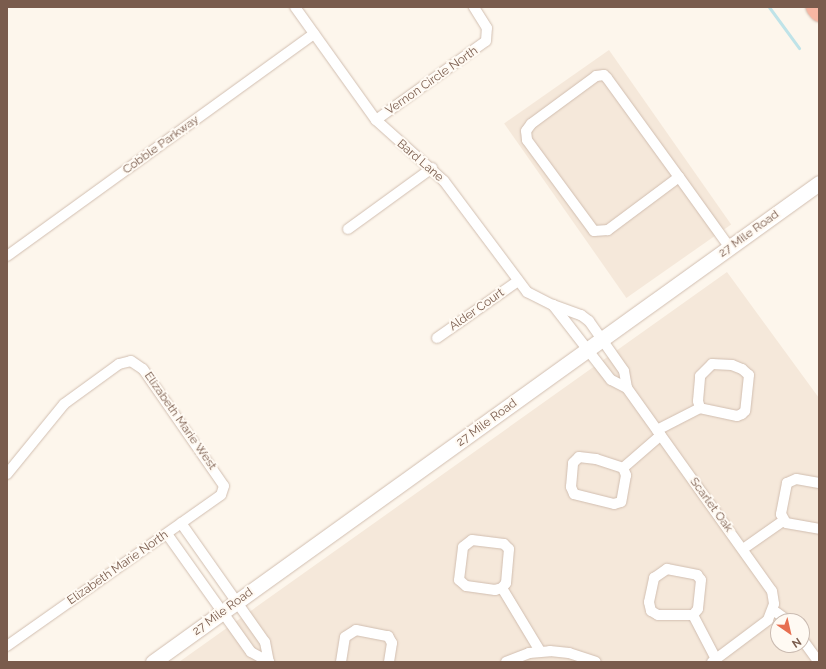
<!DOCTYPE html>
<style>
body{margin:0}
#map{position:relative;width:826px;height:669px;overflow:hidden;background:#fdf6ec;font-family:Raleway,sans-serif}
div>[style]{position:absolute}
.residential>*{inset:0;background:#f5e8da;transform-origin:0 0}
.stream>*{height:3px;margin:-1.5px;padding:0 1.5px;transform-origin:1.5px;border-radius:1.5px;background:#bfe3e8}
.roads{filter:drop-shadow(0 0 1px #d1beb0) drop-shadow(0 0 1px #d1beb0)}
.street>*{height:10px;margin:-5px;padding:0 5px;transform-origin:5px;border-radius:5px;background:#fff}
.secondary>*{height:15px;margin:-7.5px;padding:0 7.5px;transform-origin:7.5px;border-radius:7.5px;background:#fff}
.highway>*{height:19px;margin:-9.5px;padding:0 9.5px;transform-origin:9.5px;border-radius:9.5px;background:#f7b7a3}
span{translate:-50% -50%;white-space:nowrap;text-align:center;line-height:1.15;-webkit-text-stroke:4px #fffaf3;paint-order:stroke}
.street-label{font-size:12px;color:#7a5c4d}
.frame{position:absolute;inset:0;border:8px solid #7a5c4d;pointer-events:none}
.north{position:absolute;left:770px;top:613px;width:40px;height:40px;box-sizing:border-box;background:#fffaf3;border:1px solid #cabbb1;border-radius:50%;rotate:146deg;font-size:11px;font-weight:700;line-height:16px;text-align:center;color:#7a5c4d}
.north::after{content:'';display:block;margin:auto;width:14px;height:18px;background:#e76f51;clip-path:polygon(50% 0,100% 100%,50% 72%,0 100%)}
</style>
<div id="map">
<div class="residential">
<i style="left:609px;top:50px;width:213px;height:128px;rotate:55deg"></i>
<i style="clip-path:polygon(evenodd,727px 272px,819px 398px,819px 662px,179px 662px,727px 272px,778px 621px,802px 621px,802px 645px,778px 645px,778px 621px)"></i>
</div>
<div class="stream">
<i style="left:769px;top:7px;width:51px;rotate:53.8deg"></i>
</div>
<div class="roads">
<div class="street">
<i style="left:295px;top:7px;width:139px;rotate:54.4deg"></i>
<i style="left:376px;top:120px;width:91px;rotate:41.9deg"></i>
<i style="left:444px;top:181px;width:139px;rotate:53.2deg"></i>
<i style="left:527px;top:292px;width:29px;rotate:27deg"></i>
<i style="left:553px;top:305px;width:30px;rotate:20deg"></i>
<i style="left:581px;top:315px;width:10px;rotate:37deg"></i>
<i style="left:589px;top:321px;width:61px;rotate:55deg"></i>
<i style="left:624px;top:371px;width:17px;rotate:80deg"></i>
<i style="left:627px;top:388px;width:18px;rotate:-153deg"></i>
<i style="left:611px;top:380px;width:95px;rotate:-127.7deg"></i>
<i style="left:376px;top:120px;width:135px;rotate:-35.7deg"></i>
<i style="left:486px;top:41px;width:13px;rotate:-86deg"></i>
<i style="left:487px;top:28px;width:25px;rotate:-122deg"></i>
<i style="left:679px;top:177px;width:89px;rotate:143.3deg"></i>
<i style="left:608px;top:230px;width:14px;rotate:176deg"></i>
<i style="left:594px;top:231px;width:113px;rotate:-126.4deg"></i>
<i style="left:527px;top:140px;width:9px;rotate:-96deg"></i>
<i style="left:526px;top:131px;width:9px;rotate:-54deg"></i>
<i style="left:531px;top:124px;width:81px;rotate:-36.4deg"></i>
<i style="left:596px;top:76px;width:8px;rotate:-7deg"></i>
<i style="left:604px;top:75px;width:4px;rotate:45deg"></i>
<i style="left:607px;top:78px;width:122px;rotate:54deg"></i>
<i style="left:679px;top:177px;width:87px;rotate:54.3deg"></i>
<i style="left:348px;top:229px;width:104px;rotate:-36deg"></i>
<i style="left:7px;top:256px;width:379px;rotate:-35.9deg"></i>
<i style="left:437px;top:338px;width:99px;rotate:-35.1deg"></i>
<i style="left:712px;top:364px;width:20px;rotate:3deg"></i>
<i style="left:732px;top:365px;width:11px;rotate:22deg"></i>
<i style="left:742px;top:369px;width:9px;rotate:41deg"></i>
<i style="left:749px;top:375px;width:36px;rotate:96deg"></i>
<i style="left:745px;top:411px;width:4px;rotate:135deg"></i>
<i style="left:742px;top:414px;width:5px;rotate:158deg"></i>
<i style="left:737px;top:416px;width:38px;rotate:-168deg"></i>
<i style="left:700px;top:408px;width:7px;rotate:-106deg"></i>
<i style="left:698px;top:401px;width:25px;rotate:-85deg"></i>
<i style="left:700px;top:376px;width:17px;rotate:-45deg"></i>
<i style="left:627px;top:388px;width:249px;rotate:54.5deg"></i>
<i style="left:772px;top:591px;width:13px;rotate:81deg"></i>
<i style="left:774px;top:604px;width:17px;rotate:111deg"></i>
<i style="left:768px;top:620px;width:70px;rotate:143.1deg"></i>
<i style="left:657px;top:430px;width:48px;rotate:-27.1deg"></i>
<i style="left:579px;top:457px;width:17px;rotate:7deg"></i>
<i style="left:596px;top:459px;width:28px;rotate:18deg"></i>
<i style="left:623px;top:468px;width:8px;rotate:67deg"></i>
<i style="left:626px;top:475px;width:27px;rotate:100deg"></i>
<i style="left:621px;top:502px;width:7px;rotate:164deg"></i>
<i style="left:614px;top:504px;width:41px;rotate:-166deg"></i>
<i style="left:574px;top:494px;width:8px;rotate:-113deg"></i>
<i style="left:571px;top:487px;width:24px;rotate:-85deg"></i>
<i style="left:573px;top:463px;width:8px;rotate:-45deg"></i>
<i style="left:623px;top:468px;width:50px;rotate:-41deg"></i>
<i style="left:7px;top:474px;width:90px;rotate:-50.8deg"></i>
<i style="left:64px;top:404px;width:68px;rotate:-36deg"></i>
<i style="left:119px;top:364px;width:12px;rotate:-14deg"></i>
<i style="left:131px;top:361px;width:14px;rotate:34deg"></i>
<i style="left:143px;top:369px;width:142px;rotate:55.3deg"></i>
<i style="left:224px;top:486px;width:9px;rotate:108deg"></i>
<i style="left:221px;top:495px;width:262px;rotate:144.8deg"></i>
<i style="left:819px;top:483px;width:23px;rotate:-170deg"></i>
<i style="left:796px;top:479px;width:10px;rotate:156deg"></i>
<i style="left:787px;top:483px;width:32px;rotate:101deg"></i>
<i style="left:781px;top:514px;width:10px;rotate:61deg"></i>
<i style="left:786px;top:523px;width:34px;rotate:10deg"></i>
<i style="left:181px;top:523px;width:146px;rotate:54.8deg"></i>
<i style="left:265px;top:642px;width:20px;rotate:79deg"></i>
<i style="left:167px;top:534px;width:145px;rotate:54.6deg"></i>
<i style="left:251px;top:652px;width:21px;rotate:29deg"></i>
<i style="left:472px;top:540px;width:32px;rotate:7deg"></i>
<i style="left:504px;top:544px;width:7px;rotate:45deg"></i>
<i style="left:509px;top:549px;width:34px;rotate:95deg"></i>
<i style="left:506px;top:583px;width:6px;rotate:129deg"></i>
<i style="left:502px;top:588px;width:7px;rotate:164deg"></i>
<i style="left:495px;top:590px;width:29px;rotate:-172deg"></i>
<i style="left:466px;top:586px;width:9px;rotate:-139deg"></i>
<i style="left:459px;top:580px;width:33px;rotate:-83deg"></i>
<i style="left:463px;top:547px;width:11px;rotate:-38deg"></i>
<i style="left:743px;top:549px;width:49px;rotate:-35deg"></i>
<i style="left:667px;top:569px;width:31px;rotate:11deg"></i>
<i style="left:697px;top:575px;width:6px;rotate:51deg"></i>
<i style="left:701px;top:580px;width:29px;rotate:96deg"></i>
<i style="left:698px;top:609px;width:8px;rotate:130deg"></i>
<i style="left:693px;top:615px;width:35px;rotate:180deg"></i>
<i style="left:658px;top:615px;width:8px;rotate:-150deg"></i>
<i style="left:651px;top:611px;width:9px;rotate:-103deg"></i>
<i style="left:649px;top:602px;width:25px;rotate:-78deg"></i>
<i style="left:654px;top:578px;width:16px;rotate:-35deg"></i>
<i style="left:502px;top:588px;width:74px;rotate:58.9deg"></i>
<i style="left:773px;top:610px;width:19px;rotate:36deg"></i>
<i style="left:693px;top:615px;width:50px;rotate:62.4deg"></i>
<i style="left:802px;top:639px;width:29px;rotate:54deg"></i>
<i style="left:341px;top:662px;width:25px;rotate:-81deg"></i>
<i style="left:345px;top:637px;width:13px;rotate:-32deg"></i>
<i style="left:356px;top:630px;width:33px;rotate:11deg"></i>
<i style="left:388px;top:636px;width:8px;rotate:60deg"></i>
<i style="left:392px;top:643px;width:19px;rotate:99deg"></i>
<i style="left:506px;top:662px;width:25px;rotate:-21deg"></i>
<i style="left:529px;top:653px;width:21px;rotate:-5deg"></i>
<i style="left:550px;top:651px;width:19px;rotate:6deg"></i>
<i style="left:569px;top:653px;width:28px;rotate:18deg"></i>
</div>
<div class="secondary">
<i style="left:153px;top:662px;width:820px;rotate:-35.72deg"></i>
</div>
<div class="highway">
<i style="left:815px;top:7px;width:6px;rotate:51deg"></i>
</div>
</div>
<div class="street-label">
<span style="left:432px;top:81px;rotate:-35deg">Vernon Circle North</span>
<span style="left:161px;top:145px;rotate:-36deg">Cobble Parkway</span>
<span style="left:420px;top:161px;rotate:41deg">Bard Lane</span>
<span style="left:749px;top:234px;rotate:-36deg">27 Mile Road</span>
<span style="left:477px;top:310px;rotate:-35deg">Alder Court</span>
<span style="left:180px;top:421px;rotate:55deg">Elizabeth Marie West</span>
<span style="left:487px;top:423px;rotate:-36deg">27 Mile Road</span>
<span style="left:711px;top:505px;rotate:54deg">Scarlet Oak</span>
<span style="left:118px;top:568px;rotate:-35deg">Elizabeth Marie North</span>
<span style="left:223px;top:612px;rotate:-36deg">27 Mile Road</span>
</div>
<div class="frame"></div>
<div class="north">N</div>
</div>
